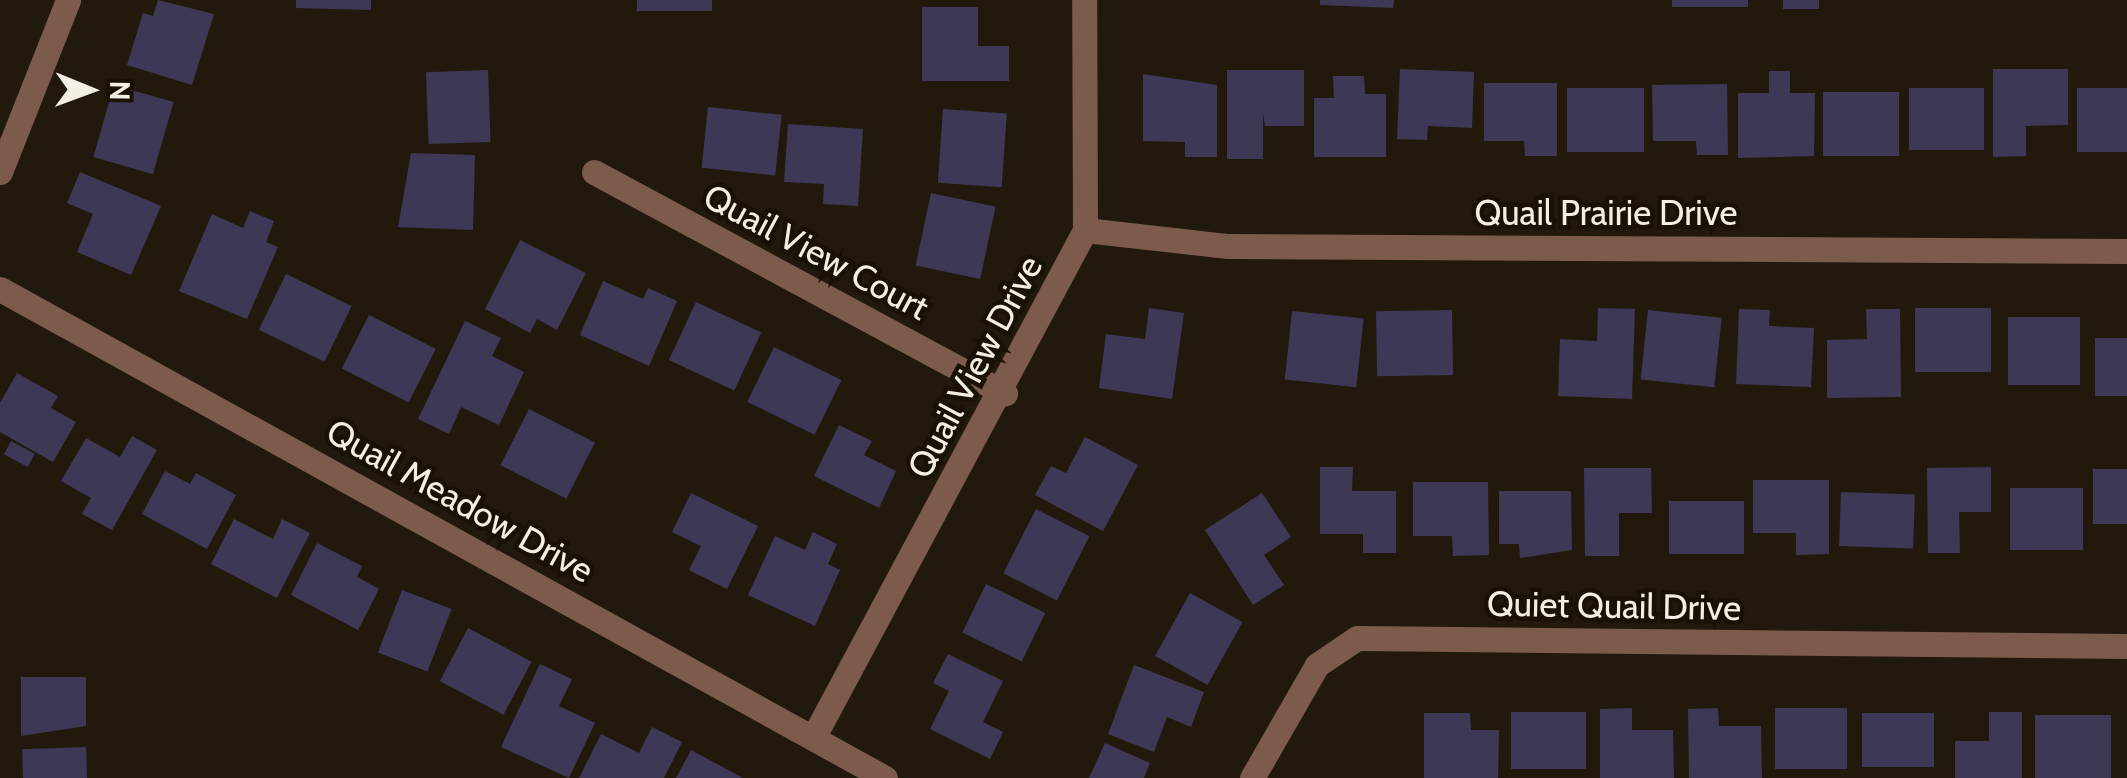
<!DOCTYPE html>
<style>
body{margin:0}
#map{position:relative;width:2127px;height:778px;overflow:hidden;background:#211a0c;font-family:Cabin,sans-serif}
div>[style]{position:absolute}
.building>*{inset:0;background:#3e3856;transform-origin:0 0}
.minor>*{height:25px;margin:-12.5px;padding:0 12.5px;transform-origin:12.5px;border-radius:12.5px;background:#7c5a4c}
span{translate:-50% -50%;white-space:nowrap;text-align:center;line-height:1.15;-webkit-text-stroke:9px #181104;paint-order:stroke}
.street-label{font-size:35px;color:#f4efe5}
.north{position:absolute;left:40px;top:40px;width:100px;height:100px;-webkit-text-stroke:8px #181104;paint-order:stroke;rotate:91deg;font-size:28px;font-weight:700;line-height:40px;text-align:center;color:#f4efe5}
.north::after{content:'';display:block;margin:auto;width:35px;height:45px;background:#f4efe5;clip-path:polygon(50% 0,100% 100%,50% 72%,0 100%)}
</style>
<div id="map">
<div class="building">
<i style="clip-path:polygon(158px 0,214px 14px,192px 85px,127px 65px,143px 13px,153px 16px)"></i>
<i style="clip-path:polygon(296px 0,371px 0,371px 10px,296px 8px)"></i>
<i style="left:637px;top:0;width:75px;height:11px"></i>
<i style="clip-path:polygon(1320px 0,1394px 0,1393px 8px,1320px 5px)"></i>
<i style="left:1672px;top:0;width:76px;height:7px"></i>
<i style="left:1783px;top:0;width:36px;height:9px"></i>
<i style="clip-path:polygon(922px 7px,978px 7px,978px 46px,1009px 46px,1009px 81px,922px 81px)"></i>
<i style="clip-path:polygon(1400px 69px,1474px 72px,1472px 128px,1428px 126px,1427px 140px,1397px 139px)"></i>
<i style="clip-path:polygon(1993px 69px,2068px 69px,2068px 125px,2026px 126px,2026px 156px,1993px 157px)"></i>
<i style="left:488px;top:70px;width:72px;height:62px;rotate:88deg"></i>
<i style="clip-path:polygon(1227px 70px,1304px 70px,1304px 126px,1265px 126px,1263px 114px,1263px 159px,1227px 159px)"></i>
<i style="clip-path:polygon(1769px 71px,1790px 71px,1790px 93px,1815px 93px,1814px 156px,1738px 158px,1738px 93px,1769px 93px)"></i>
<i style="clip-path:polygon(1143px 74px,1217px 85px,1217px 157px,1185px 157px,1185px 142px,1143px 141px)"></i>
<i style="clip-path:polygon(1333px 76px,1364px 76px,1365px 94px,1386px 94px,1386px 157px,1314px 157px,1314px 98px,1334px 98px)"></i>
<i style="clip-path:polygon(1484px 83px,1557px 83px,1557px 156px,1525px 156px,1524px 141px,1484px 141px)"></i>
<i style="clip-path:polygon(1727px 84px,1728px 155px,1697px 155px,1696px 141px,1653px 141px,1652px 85px)"></i>
<i style="left:114px;top:85px;width:62px;height:75px;rotate:16deg"></i>
<i style="left:1567px;top:88px;width:77px;height:64px"></i>
<i style="left:1909px;top:88px;width:75px;height:62px"></i>
<i style="left:2077px;top:88px;width:50px;height:64px"></i>
<i style="left:1823px;top:92px;width:76px;height:64px"></i>
<i style="left:708px;top:107px;width:74px;height:61px;rotate:6deg"></i>
<i style="left:943px;top:109px;width:64px;height:74px;rotate:4deg"></i>
<i style="clip-path:polygon(788px 124px,863px 129px,858px 206px,823px 204px,824px 184px,784px 182px)"></i>
<i style="clip-path:polygon(411px 153px,475px 155px,473px 230px,398px 227px)"></i>
<i style="clip-path:polygon(80px 172px,161px 206px,131px 275px,77px 252px,93px 214px,67px 203px)"></i>
<i style="left:931px;top:193px;width:66px;height:74px;rotate:12deg"></i>
<i style="clip-path:polygon(250px 211px,274px 221px,266px 242px,278px 247px,247px 319px,179px 291px,212px 214px,243px 228px)"></i>
<i style="clip-path:polygon(520px 240px,586px 273px,557px 330px,537px 319px,530px 333px,485px 309px)"></i>
<i style="left:286px;top:274px;width:73px;height:62px;rotate:26deg"></i>
<i style="clip-path:polygon(603px 281px,643px 299px,648px 288px,677px 301px,649px 366px,580px 335px)"></i>
<i style="left:696px;top:302px;width:72px;height:64px;rotate:25deg"></i>
<i style="clip-path:polygon(1149px 308px,1184px 313px,1172px 399px,1099px 388px,1106px 334px,1145px 339px)"></i>
<i style="clip-path:polygon(1598px 308px,1635px 309px,1632px 399px,1558px 396px,1560px 339px,1597px 341px)"></i>
<i style="left:1915px;top:308px;width:76px;height:64px"></i>
<i style="clip-path:polygon(1739px 309px,1770px 310px,1769px 326px,1814px 328px,1811px 387px,1736px 384px)"></i>
<i style="clip-path:polygon(1866px 309px,1900px 309px,1901px 397px,1827px 398px,1827px 340px,1867px 339px)"></i>
<i style="left:1452px;top:310px;width:65px;height:76px;rotate:89deg"></i>
<i style="left:1648px;top:310px;width:74px;height:70px;rotate:6deg"></i>
<i style="left:1292px;top:311px;width:72px;height:69px;rotate:6deg"></i>
<i style="left:369px;top:315px;width:75px;height:60px;rotate:27deg"></i>
<i style="left:2080px;top:317px;width:68px;height:72px;rotate:90deg"></i>
<i style="clip-path:polygon(465px 321px,501px 338px,492px 356px,524px 372px,499px 425px,461px 407px,449px 434px,418px 419px)"></i>
<i style="left:2095px;top:338px;width:32px;height:58px"></i>
<i style="left:774px;top:347px;width:75px;height:61px;rotate:26deg"></i>
<i style="clip-path:polygon(17px 373px,58px 396px,51px 408px,76px 422px,53px 462px,0 432px,0 403px)"></i>
<i style="left:529px;top:409px;width:74px;height:63px;rotate:27deg"></i>
<i style="clip-path:polygon(839px 425px,872px 441px,864px 455px,896px 471px,879px 508px,814px 476px)"></i>
<i style="clip-path:polygon(132px 436px,157px 450px,112px 530px,82px 514px,91px 498px,61px 481px,86px 438px,120px 457px)"></i>
<i style="clip-path:polygon(1085px 437px,1138px 465px,1103px 531px,1035px 495px,1051px 466px,1066px 473px)"></i>
<i style="left:11px;top:441px;width:27px;height:15px;rotate:28deg"></i>
<i style="clip-path:polygon(1320px 467px,1353px 467px,1352px 491px,1396px 491px,1396px 553px,1363px 553px,1363px 534px,1320px 534px)"></i>
<i style="clip-path:polygon(1991px 467px,1991px 512px,1959px 512px,1960px 553px,1928px 553px,1927px 468px)"></i>
<i style="clip-path:polygon(1584px 468px,1651px 468px,1652px 513px,1619px 513px,1619px 556px,1585px 556px)"></i>
<i style="left:2127px;top:469px;width:55px;height:34px;rotate:90deg"></i>
<i style="clip-path:polygon(165px 471px,190px 484px,196px 473px,236px 495px,207px 549px,142px 514px)"></i>
<i style="clip-path:polygon(1753px 480px,1829px 480px,1829px 554px,1796px 555px,1796px 533px,1753px 533px)"></i>
<i style="clip-path:polygon(1413px 482px,1488px 482px,1489px 555px,1453px 556px,1452px 536px,1413px 536px)"></i>
<i style="left:2083px;top:488px;width:62px;height:73px;rotate:90deg"></i>
<i style="clip-path:polygon(1499px 491px,1571px 491px,1572px 550px,1520px 558px,1519px 544px,1499px 544px)"></i>
<i style="left:1841px;top:492px;width:74px;height:54px;rotate:2deg"></i>
<i style="clip-path:polygon(691px 493px,758px 526px,727px 589px,689px 570px,701px 546px,672px 532px)"></i>
<i style="clip-path:polygon(1262px 493px,1291px 537px,1264px 555px,1284px 585px,1253px 605px,1205px 530px)"></i>
<i style="left:1744px;top:501px;width:53px;height:75px;rotate:90deg"></i>
<i style="left:1036px;top:509px;width:60px;height:72px;rotate:27deg"></i>
<i style="clip-path:polygon(234px 519px,273px 539px,282px 519px,310px 533px,277px 598px,211px 564px)"></i>
<i style="clip-path:polygon(813px 532px,837px 544px,828px 564px,840px 570px,815px 626px,748px 595px,775px 536px,805px 550px)"></i>
<i style="clip-path:polygon(317px 543px,362px 566px,357px 577px,379px 589px,358px 630px,291px 595px)"></i>
<i style="left:986px;top:584px;width:66px;height:54px;rotate:26deg"></i>
<i style="left:402px;top:590px;width:53px;height:67px;rotate:21deg"></i>
<i style="left:1190px;top:593px;width:60px;height:72px;rotate:29deg"></i>
<i style="left:468px;top:628px;width:72px;height:60px;rotate:28deg"></i>
<i style="clip-path:polygon(948px 654px,1003px 681px,983px 722px,1003px 732px,990px 759px,930px 729px,949px 691px,933px 683px)"></i>
<i style="clip-path:polygon(540px 664px,572px 679px,559px 706px,595px 723px,569px 778px,501px 747px)"></i>
<i style="clip-path:polygon(1134px 665px,1204px 692px,1191px 727px,1167px 717px,1154px 752px,1108px 734px)"></i>
<i style="clip-path:polygon(21px 677px,86px 677px,86px 726px,21px 736px)"></i>
<i style="clip-path:polygon(1632px 708px,1632px 730px,1673px 730px,1674px 778px,1600px 778px,1600px 709px)"></i>
<i style="clip-path:polygon(1718px 708px,1719px 726px,1761px 726px,1762px 778px,1689px 778px,1688px 709px)"></i>
<i style="left:1775px;top:708px;width:72px;height:61px"></i>
<i style="left:1511px;top:712px;width:75px;height:57px"></i>
<i style="clip-path:polygon(1989px 712px,2022px 712px,2022px 778px,1955px 778px,1955px 741px,1989px 741px)"></i>
<i style="clip-path:polygon(1424px 713px,1470px 713px,1471px 730px,1499px 730px,1498px 778px,1424px 778px)"></i>
<i style="left:1862px;top:713px;width:72px;height:54px"></i>
<i style="left:2035px;top:715px;width:76px;height:63px"></i>
<i style="clip-path:polygon(652px 727px,682px 742px,664px 778px,579px 778px,601px 734px,639px 753px)"></i>
<i style="clip-path:polygon(1105px 743px,1150px 763px,1144px 778px,1089px 778px)"></i>
<i style="left:86px;top:747px;width:31px;height:64px;rotate:88deg"></i>
<i style="clip-path:polygon(691px 750px,743px 778px,676px 778px)"></i>
</div>
<div class="minor">
<i style="left:0;top:172px;width:185px;rotate:-68.4deg"></i>
<i style="left:594px;top:172px;width:467px;rotate:28.3deg"></i>
<i style="left:1085px;top:230px;width:144px;rotate:6.4deg"></i>
<i style="left:1228px;top:246px;width:899px;rotate:0.32deg"></i>
<i style="left:0;top:289px;width:1011px;rotate:28.92deg"></i>
<i style="left:813px;top:738px;width:576px;rotate:-61.83deg"></i>
<i style="left:1085px;top:230px;width:230px;rotate:-90.2deg"></i>
<i style="left:1252px;top:778px;width:130px;rotate:-60.1deg"></i>
<i style="left:1317px;top:665px;width:48px;rotate:-34deg"></i>
<i style="left:1357px;top:638px;width:770px;rotate:0.6deg"></i>
</div>
<div class="street-label">
<span style="left:1606px;top:213px">Quail Prairie Drive</span>
<span style="left:816px;top:252px;rotate:28deg">Quail View Court</span>
<span style="left:975px;top:367px;rotate:-62deg">Quail View Drive</span>
<span style="left:460px;top:501px;rotate:29deg">Quail Meadow Drive</span>
<span style="left:1614px;top:606px;rotate:1deg">Quiet Quail Drive</span>
</div>
<div class="north">N</div>
</div>
